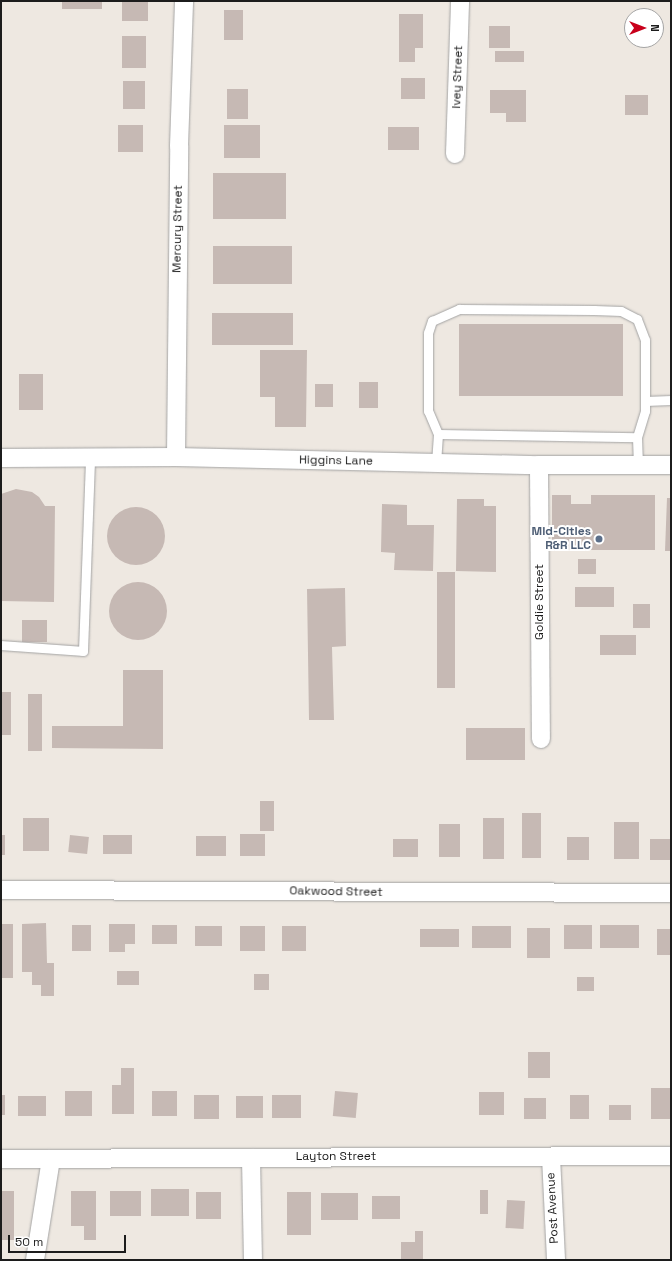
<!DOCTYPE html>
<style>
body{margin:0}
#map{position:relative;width:672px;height:1261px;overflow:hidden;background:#eee8e1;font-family:"Space Grotesk",sans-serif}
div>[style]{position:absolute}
.building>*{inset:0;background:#c6b9b4;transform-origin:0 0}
.round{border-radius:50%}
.roads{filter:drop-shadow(0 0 1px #a3a3a3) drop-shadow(0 0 1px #a3a3a3)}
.lane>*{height:9px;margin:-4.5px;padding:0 4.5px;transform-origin:4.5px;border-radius:4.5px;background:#fff}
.street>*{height:18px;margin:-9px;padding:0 9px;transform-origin:9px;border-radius:9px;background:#fff}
.dots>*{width:11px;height:11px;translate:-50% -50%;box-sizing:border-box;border:2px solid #fff;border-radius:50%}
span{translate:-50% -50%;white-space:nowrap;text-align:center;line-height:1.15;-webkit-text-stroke:4px #fff;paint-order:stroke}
.street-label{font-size:12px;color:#1c1c1c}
.service-label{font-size:12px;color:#4e5e75;font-weight:700}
.right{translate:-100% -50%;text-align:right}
.frame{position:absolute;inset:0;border:2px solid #1c1c1c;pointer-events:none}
.north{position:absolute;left:624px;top:8px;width:40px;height:40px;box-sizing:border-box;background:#fff;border:1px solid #a4a4a4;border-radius:50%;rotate:90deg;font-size:11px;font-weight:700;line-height:16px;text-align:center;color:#1c1c1c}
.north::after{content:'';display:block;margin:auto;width:14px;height:18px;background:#c8001b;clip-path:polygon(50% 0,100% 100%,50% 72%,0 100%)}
.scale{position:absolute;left:8px;top:1235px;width:118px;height:18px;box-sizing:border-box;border:2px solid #1c1c1c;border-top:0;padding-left:5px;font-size:12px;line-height:14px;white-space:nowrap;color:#1c1c1c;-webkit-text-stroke:3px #fff;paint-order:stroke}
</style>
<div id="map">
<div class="building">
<i style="left:62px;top:1px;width:40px;height:8px"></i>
<i style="left:122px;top:1px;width:26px;height:20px"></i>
<i style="left:224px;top:10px;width:19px;height:30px"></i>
<i style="clip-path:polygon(399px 14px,423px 14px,423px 48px,415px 48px,415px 62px,399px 62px)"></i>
<i style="left:489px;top:26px;width:21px;height:22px"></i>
<i style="left:122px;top:36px;width:24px;height:32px"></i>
<i style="left:495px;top:51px;width:29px;height:11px"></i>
<i style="left:401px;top:78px;width:24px;height:21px"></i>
<i style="left:123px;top:81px;width:22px;height:28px"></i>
<i style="left:227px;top:89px;width:21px;height:30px"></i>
<i style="clip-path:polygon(490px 90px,526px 90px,526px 122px,506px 122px,506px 113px,490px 113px)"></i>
<i style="left:625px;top:95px;width:23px;height:20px"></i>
<i style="left:118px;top:125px;width:25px;height:27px"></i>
<i style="left:224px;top:125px;width:36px;height:33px"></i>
<i style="left:388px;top:127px;width:31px;height:23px"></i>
<i style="left:213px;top:173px;width:73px;height:46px"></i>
<i style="left:213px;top:246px;width:79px;height:38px"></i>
<i style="left:212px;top:313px;width:81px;height:32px"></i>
<i style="left:459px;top:324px;width:164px;height:72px"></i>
<i style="clip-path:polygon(260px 350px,307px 350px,306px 427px,275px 427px,275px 397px,260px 397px)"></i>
<i style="left:19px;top:374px;width:24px;height:36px"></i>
<i style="left:359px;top:382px;width:19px;height:26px"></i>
<i style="left:315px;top:384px;width:18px;height:23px"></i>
<i style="clip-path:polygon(16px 489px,32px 492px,39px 497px,45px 506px,55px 506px,54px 602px,1px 601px,1px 494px)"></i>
<i style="clip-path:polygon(552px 495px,571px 495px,571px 504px,591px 504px,591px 495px,655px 495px,655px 550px,552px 550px)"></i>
<i style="clip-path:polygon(667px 498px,671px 498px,671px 551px,665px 551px)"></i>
<i style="clip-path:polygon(457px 499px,484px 499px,484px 506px,496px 506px,496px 572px,456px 571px)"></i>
<i style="clip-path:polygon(382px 504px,407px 505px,407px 525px,434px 525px,433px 571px,394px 570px,395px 553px,381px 552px)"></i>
<i class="round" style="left:107px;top:507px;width:58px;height:58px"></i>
<i style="left:578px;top:559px;width:18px;height:15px"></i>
<i style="left:437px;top:572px;width:18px;height:116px"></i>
<i class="round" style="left:109px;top:582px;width:58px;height:58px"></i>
<i style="left:575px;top:587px;width:39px;height:20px"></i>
<i style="clip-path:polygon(345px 588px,346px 646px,332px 647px,334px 720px,309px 720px,307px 589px)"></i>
<i style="left:633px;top:604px;width:17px;height:24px"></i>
<i style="left:22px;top:620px;width:25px;height:22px"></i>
<i style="left:600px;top:635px;width:36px;height:20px"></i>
<i style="clip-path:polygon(123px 670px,163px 670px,163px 749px,52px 748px,52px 726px,123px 726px)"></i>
<i style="left:1px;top:692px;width:10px;height:43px"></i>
<i style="left:28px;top:694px;width:14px;height:57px"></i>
<i style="left:466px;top:728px;width:59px;height:32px"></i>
<i style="left:260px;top:801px;width:14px;height:30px"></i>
<i style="left:522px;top:813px;width:19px;height:45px"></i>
<i style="left:23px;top:818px;width:26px;height:33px"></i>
<i style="left:483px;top:818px;width:21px;height:41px"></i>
<i style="left:614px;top:822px;width:25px;height:37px"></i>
<i style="left:439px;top:824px;width:21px;height:33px"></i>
<i style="left:240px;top:834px;width:25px;height:22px"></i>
<i style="left:1px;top:835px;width:4px;height:20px"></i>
<i style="left:70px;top:835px;width:19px;height:17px;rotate:6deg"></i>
<i style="left:103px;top:835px;width:29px;height:19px"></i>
<i style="left:196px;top:836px;width:30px;height:20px"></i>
<i style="left:567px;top:837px;width:22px;height:23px"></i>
<i style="left:393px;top:839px;width:25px;height:18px"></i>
<i style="left:650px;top:839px;width:21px;height:21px"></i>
<i style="clip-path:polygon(46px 923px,47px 963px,54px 963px,54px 996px,41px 996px,41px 985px,32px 985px,32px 972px,22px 972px,22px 924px)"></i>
<i style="left:1px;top:924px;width:12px;height:54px"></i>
<i style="clip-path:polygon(109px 924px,135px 924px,135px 944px,125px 944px,125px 952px,109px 952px)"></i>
<i style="left:72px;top:925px;width:19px;height:26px"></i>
<i style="left:152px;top:925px;width:25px;height:19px"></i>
<i style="left:564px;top:925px;width:28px;height:24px"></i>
<i style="left:600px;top:925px;width:39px;height:23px"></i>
<i style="left:195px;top:926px;width:27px;height:20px"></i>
<i style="left:240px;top:926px;width:25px;height:25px"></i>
<i style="left:282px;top:926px;width:24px;height:25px"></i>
<i style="left:472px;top:926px;width:39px;height:22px"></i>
<i style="left:527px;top:928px;width:23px;height:30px"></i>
<i style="left:420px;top:929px;width:39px;height:18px"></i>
<i style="left:657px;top:929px;width:14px;height:26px"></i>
<i style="left:117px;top:971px;width:22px;height:14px"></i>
<i style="left:254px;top:974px;width:15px;height:16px"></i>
<i style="left:577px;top:977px;width:17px;height:14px"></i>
<i style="left:528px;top:1052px;width:22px;height:26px"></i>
<i style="clip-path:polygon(121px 1068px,134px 1068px,134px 1114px,112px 1114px,112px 1085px,121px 1085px)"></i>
<i style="left:651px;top:1088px;width:20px;height:31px"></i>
<i style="left:65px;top:1091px;width:27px;height:25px"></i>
<i style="left:152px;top:1091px;width:25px;height:25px"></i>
<i style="left:335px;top:1091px;width:23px;height:25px;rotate:5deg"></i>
<i style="left:479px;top:1092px;width:25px;height:23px"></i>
<i style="left:1px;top:1095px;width:4px;height:20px"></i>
<i style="left:194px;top:1095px;width:25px;height:24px"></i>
<i style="left:272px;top:1095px;width:29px;height:23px"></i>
<i style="left:570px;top:1095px;width:19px;height:24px"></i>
<i style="left:18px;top:1096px;width:28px;height:20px"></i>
<i style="left:236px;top:1096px;width:27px;height:22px"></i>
<i style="left:524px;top:1098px;width:22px;height:21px"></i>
<i style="left:609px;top:1105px;width:22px;height:15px"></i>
<i style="left:151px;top:1189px;width:38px;height:27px"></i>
<i style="left:480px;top:1190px;width:8px;height:24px"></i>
<i style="left:1px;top:1191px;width:13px;height:49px"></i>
<i style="clip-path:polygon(71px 1191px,96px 1191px,96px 1240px,84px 1240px,84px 1226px,71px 1226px)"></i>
<i style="left:141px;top:1191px;width:25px;height:31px;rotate:90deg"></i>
<i style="left:196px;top:1192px;width:25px;height:27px"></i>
<i style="left:287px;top:1192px;width:24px;height:43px"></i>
<i style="left:321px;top:1193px;width:37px;height:27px"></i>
<i style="left:372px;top:1196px;width:28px;height:23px"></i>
<i style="left:507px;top:1200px;width:18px;height:28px;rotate:3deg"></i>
<i style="clip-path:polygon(415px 1231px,423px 1231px,423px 1260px,401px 1260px,401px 1242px,415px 1242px)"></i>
</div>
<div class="roads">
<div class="lane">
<i style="left:645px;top:401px;width:26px;rotate:-2deg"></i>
<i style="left:438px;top:434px;width:199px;rotate:0.9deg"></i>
<i style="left:436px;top:463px;width:29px;rotate:-86deg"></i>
<i style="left:438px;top:434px;width:25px;rotate:-113deg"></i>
<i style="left:428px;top:411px;width:78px;rotate:-90deg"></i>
<i style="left:428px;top:333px;width:13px;rotate:-72deg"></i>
<i style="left:432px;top:321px;width:30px;rotate:-24deg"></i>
<i style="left:459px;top:309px;width:135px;rotate:0.4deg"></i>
<i style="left:594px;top:310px;width:27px;rotate:2deg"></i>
<i style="left:621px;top:311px;width:18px;rotate:27deg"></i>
<i style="left:637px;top:319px;width:22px;rotate:69deg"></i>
<i style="left:645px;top:340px;width:71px;rotate:90deg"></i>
<i style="left:645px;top:411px;width:27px;rotate:107deg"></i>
<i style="left:637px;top:437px;width:28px;rotate:88deg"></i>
<i style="left:1px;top:645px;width:82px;rotate:4.2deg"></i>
<i style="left:83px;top:651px;width:193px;rotate:-87.9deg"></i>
</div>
<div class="street">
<i style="left:455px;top:154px;width:153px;rotate:-88.1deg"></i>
<i style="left:176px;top:457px;width:311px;rotate:-89.4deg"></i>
<i style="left:179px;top:146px;width:145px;rotate:-88deg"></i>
<i style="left:1px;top:458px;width:175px;rotate:-0.3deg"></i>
<i style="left:176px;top:457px;width:363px;rotate:1.3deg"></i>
<i style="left:539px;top:465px;width:132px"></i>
<i style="left:539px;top:465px;width:274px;rotate:89.6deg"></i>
<i style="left:1px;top:890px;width:670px;rotate:0.26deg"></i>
<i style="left:551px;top:1157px;width:103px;rotate:87.2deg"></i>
<i style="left:251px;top:1158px;width:102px;rotate:88.9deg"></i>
<i style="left:1px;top:1159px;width:670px;rotate:-0.26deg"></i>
<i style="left:35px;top:1260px;width:102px;rotate:-81deg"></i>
</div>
</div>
<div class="dots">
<i style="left:599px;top:539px;background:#5c6f8a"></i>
</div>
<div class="street-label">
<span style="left:458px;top:77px;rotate:-88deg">Ivey Street</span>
<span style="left:178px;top:229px;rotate:-89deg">Mercury Street</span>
<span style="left:336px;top:461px;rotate:1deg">Higgins Lane</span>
<span style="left:540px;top:602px;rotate:-90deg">Goldie Street</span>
<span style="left:336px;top:892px;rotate:1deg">Oakwood Street</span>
<span style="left:336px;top:1157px">Layton Street</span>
<span style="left:553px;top:1208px;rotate:-93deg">Post Avenue</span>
</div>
<div class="service-label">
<span class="right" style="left:591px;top:539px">Mid-Cities<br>R&amp;R LLC</span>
</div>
<div class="frame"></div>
<div class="north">N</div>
<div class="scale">50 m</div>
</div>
